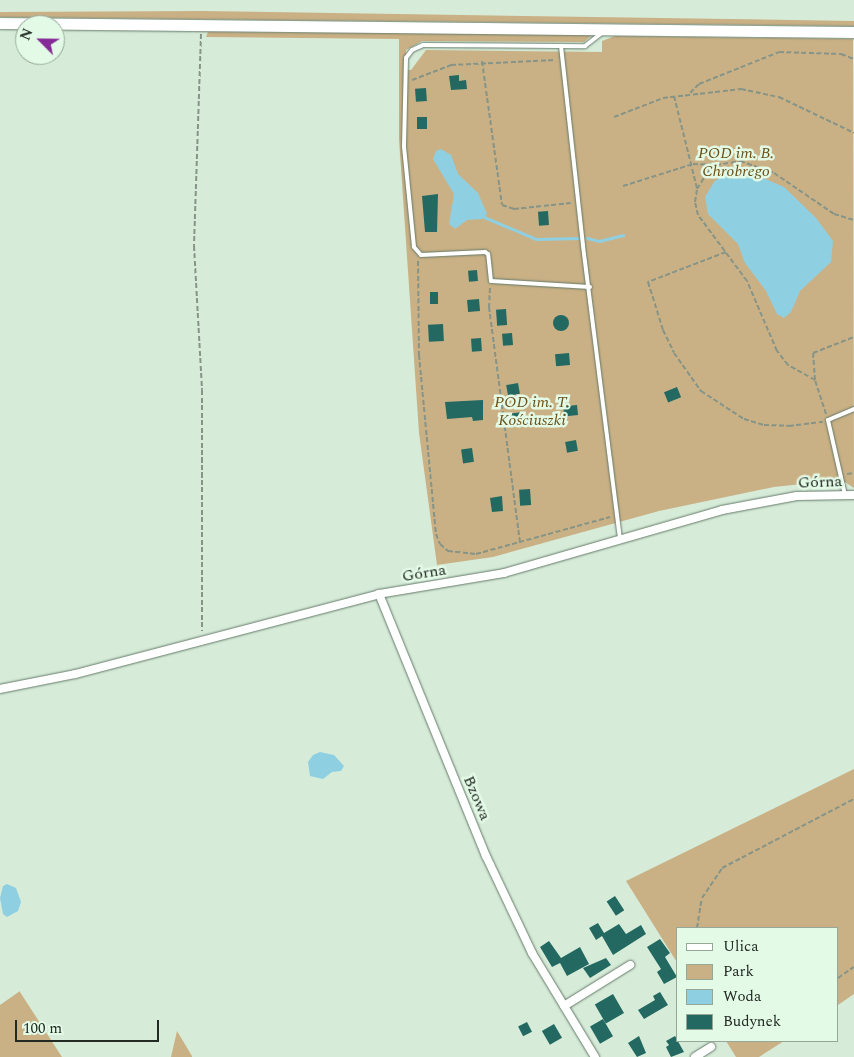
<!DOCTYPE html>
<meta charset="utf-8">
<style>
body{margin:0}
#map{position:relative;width:854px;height:1057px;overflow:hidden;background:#d6ecd9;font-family:Spectral,serif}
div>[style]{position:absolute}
.green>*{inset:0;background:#cab185}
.water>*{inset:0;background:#8fcfe2}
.stream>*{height:3px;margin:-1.5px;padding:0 1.5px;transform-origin:1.5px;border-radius:1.5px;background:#8fcfe2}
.building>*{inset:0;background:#236961;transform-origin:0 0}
.round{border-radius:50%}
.path>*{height:2px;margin-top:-1px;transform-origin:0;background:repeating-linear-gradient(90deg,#859487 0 5px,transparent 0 7.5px)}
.roads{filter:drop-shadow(0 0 1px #667a69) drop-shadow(0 0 1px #667a69)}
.lane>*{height:4px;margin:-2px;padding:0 2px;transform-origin:2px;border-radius:2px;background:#fff}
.street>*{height:8px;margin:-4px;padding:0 4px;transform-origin:4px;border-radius:4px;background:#fff}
.secondary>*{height:11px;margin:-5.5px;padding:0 5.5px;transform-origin:5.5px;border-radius:5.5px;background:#fff}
span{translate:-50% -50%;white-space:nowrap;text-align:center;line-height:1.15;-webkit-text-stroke:5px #e3fae6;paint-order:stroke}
.park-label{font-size:16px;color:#6c5018;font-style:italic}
.street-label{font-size:16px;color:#222a23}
.legend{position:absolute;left:676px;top:927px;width:162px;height:115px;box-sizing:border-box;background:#e3fae6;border:1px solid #96a798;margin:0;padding:6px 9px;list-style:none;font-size:15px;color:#222a23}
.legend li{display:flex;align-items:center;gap:10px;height:25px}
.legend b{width:25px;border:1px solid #96a798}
.north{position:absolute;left:15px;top:15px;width:50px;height:50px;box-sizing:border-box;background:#e3fae6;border:1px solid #96a798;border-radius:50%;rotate:293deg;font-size:14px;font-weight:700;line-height:20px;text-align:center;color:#222a23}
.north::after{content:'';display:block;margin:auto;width:18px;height:22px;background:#852b97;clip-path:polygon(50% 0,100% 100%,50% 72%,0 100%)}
.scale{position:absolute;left:15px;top:1020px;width:144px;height:22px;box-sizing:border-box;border:2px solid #222a23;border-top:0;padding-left:6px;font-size:15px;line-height:18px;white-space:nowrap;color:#222a23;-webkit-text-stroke:4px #e3fae6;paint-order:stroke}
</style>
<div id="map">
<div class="green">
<i style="clip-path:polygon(202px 11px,854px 21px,854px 26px,0 17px,0 12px)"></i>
<i style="clip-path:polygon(208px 32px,593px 34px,584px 42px,422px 41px,406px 50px,406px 70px,411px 70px,426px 50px,602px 52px,602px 41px,615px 36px,853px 39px,854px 488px,845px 482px,821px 482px,774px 487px,659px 511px,493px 557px,437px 565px,419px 433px,399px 139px,399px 39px,206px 37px)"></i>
<i style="clip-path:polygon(854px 769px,854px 994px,838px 1005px,838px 928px,678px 928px,678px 964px,626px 881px)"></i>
<i style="clip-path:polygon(20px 991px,20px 992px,62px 1057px,0 1057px,0 1005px)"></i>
<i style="clip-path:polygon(177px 1031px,192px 1056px,192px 1057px,171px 1057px)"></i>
<i style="clip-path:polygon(726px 1041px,784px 1041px,759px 1057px,736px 1057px)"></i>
</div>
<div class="water">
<i style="clip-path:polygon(441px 149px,451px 155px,458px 174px,478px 193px,487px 214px,482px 219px,467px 220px,455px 229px,449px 224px,454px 194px,433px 159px,436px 151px)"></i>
<i style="clip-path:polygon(727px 171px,747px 171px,784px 187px,816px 218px,833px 241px,831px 262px,800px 291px,791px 312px,784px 318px,777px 314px,766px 291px,745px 263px,738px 244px,708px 214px,705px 197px,714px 182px)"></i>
<i style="clip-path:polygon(320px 752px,334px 755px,344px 766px,341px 771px,332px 772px,323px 779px,310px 776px,308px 762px,313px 755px)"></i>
<i style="clip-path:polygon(7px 884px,16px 888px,21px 902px,18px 911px,7px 917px,3px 914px,0 898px,3px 886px)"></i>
</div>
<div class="stream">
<i style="left:484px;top:217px;width:56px;rotate:22.9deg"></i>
<i style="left:536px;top:239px;width:44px;rotate:-1.3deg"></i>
<i style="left:587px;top:238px;width:12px;rotate:14deg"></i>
<i style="left:599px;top:241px;width:25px;rotate:-14deg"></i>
</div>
<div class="building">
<i style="clip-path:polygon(459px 75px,459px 81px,466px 80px,467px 89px,451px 90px,449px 76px)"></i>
<i style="left:426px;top:88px;width:13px;height:11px;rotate:86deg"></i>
<i style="left:417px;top:117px;width:10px;height:12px"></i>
<i style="clip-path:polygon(438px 194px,437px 232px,425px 232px,422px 196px)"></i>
<i style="left:548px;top:211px;width:14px;height:10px;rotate:86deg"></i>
<i style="left:477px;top:270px;width:11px;height:9px;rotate:85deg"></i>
<i style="left:430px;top:292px;width:8px;height:12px"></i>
<i style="left:479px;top:299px;width:12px;height:12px;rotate:85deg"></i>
<i style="left:506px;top:309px;width:16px;height:10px;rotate:86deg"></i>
<i class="round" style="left:553px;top:315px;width:16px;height:16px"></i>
<i style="left:443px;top:324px;width:17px;height:15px;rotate:87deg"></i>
<i style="left:512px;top:333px;width:12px;height:10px;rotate:85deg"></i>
<i style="left:481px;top:338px;width:13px;height:10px;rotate:86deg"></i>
<i style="left:569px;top:353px;width:12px;height:14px;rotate:85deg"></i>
<i style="left:518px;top:383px;width:11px;height:12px;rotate:80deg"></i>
<i style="left:677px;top:387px;width:11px;height:14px;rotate:68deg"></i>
<i style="clip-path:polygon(483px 400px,483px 420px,473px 421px,472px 417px,447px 419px,445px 402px)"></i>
<i style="left:577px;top:405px;width:10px;height:14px;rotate:84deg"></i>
<i style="left:524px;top:412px;width:10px;height:14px;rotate:84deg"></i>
<i style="left:576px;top:440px;width:11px;height:11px;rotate:80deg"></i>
<i style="left:472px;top:448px;width:14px;height:11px;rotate:82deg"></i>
<i style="left:530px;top:489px;width:16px;height:11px;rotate:86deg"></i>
<i style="clip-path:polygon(502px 496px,503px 511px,492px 512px,490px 498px)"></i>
<i style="left:615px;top:896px;width:17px;height:10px;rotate:57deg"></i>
<i style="clip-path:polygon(598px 923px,604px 933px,619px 924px,626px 934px,641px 925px,646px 934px,613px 955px,602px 936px,596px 940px,589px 928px)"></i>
<i style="clip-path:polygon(660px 939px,670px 953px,665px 957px,677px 977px,664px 984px,657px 972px,661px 969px,647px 947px)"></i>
<i style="clip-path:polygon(549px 941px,561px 958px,580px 947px,589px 964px,567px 976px,560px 963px,552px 967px,540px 947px)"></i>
<i style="clip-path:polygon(606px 958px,611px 965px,590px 978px,583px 968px)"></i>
<i style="clip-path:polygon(660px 992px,668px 1005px,644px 1019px,638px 1010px,655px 1000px,653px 996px)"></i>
<i style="left:613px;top:994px;width:22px;height:21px;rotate:60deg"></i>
<i style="left:603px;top:1019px;width:20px;height:15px;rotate:60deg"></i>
<i style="left:527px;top:1022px;width:11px;height:10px;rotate:63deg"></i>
<i style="left:554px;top:1024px;width:16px;height:14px;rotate:60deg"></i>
<i style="clip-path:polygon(639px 1036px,646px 1053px,637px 1057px,628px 1043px)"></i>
<i style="clip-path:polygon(675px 1036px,684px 1052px,671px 1057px,666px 1047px,669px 1045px,666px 1041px)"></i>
</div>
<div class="path">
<i style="left:201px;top:34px;width:212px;rotate:91.9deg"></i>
<i style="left:194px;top:246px;width:144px;rotate:86.8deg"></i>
<i style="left:202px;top:390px;width:241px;rotate:90deg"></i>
<i style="left:482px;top:61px;width:145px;rotate:82.1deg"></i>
<i style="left:502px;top:205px;width:13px;rotate:18deg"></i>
<i style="left:514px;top:209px;width:57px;rotate:-6deg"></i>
<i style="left:412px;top:80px;width:42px;rotate:-21deg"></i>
<i style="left:451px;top:65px;width:105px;rotate:-2.7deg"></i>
<i style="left:690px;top:93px;width:13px;rotate:-45deg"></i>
<i style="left:699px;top:84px;width:86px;rotate:-21.8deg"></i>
<i style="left:779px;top:52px;width:62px;rotate:1.8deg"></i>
<i style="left:841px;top:54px;width:14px;rotate:21deg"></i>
<i style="left:674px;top:96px;width:95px;rotate:76deg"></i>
<i style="left:614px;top:117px;width:53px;rotate:-21.2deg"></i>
<i style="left:663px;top:98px;width:79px;rotate:-6.6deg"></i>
<i style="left:741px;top:89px;width:39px;rotate:12deg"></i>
<i style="left:779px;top:97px;width:83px;rotate:25.6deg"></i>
<i style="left:623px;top:186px;width:73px;rotate:-17.4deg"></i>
<i style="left:693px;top:164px;width:23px;rotate:2deg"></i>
<i style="left:726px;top:252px;width:84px;rotate:159deg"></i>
<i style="left:648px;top:282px;width:50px;rotate:72.6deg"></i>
<i style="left:663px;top:330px;width:25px;rotate:64deg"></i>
<i style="left:674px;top:353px;width:47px;rotate:54.6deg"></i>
<i style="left:701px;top:391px;width:51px;rotate:33.1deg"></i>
<i style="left:744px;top:419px;width:21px;rotate:17deg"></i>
<i style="left:764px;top:425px;width:25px;rotate:2deg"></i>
<i style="left:789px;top:426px;width:34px;rotate:-7deg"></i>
<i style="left:418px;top:261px;width:94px;rotate:89.4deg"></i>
<i style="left:419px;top:355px;width:180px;rotate:84.6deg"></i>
<i style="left:436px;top:534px;width:11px;rotate:68deg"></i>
<i style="left:440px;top:544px;width:11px;rotate:41deg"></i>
<i style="left:448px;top:551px;width:28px;rotate:6deg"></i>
<i style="left:476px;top:554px;width:139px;rotate:-15.4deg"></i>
<i style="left:490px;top:288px;width:19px;rotate:93deg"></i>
<i style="left:489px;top:307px;width:238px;rotate:82.5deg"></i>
<i style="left:815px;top:380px;width:27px;rotate:-94deg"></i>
<i style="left:813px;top:353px;width:44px;rotate:-21.3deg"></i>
<i style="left:826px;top:414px;width:36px;rotate:-108deg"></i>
<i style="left:815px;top:380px;width:31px;rotate:-151deg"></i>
<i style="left:788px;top:365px;width:18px;rotate:-128deg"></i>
<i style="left:777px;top:351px;width:76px;rotate:-113.2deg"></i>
<i style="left:747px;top:281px;width:82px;rotate:-126.6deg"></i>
<i style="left:698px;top:215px;width:13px;rotate:-103deg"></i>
<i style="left:695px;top:202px;width:13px;rotate:-81deg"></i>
<i style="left:697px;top:189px;width:19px;rotate:-58deg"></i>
<i style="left:707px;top:173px;width:12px;rotate:-42deg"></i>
<i style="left:716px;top:165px;width:24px;rotate:-9deg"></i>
<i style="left:740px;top:161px;width:36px;rotate:19deg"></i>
<i style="left:774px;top:173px;width:73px;rotate:34.3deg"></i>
<i style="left:834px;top:214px;width:21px;rotate:17deg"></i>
<i style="left:847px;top:474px;width:7px;rotate:-8deg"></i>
<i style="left:697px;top:928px;width:30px;rotate:-81deg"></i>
<i style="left:702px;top:898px;width:36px;rotate:-56deg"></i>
<i style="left:722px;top:868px;width:149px;rotate:-27.6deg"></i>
<i style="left:838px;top:978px;width:19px;rotate:-35deg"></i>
</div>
<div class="roads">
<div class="lane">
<i style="left:561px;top:46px;width:201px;rotate:83.7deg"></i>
<i style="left:583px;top:246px;width:294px;rotate:82.8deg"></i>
<i style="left:590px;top:287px;width:99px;rotate:-176.5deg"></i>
<i style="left:491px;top:281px;width:27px;rotate:-96deg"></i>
<i style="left:488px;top:254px;width:4px;rotate:-146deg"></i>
<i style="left:485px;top:252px;width:64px;rotate:177.3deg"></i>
<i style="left:421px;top:255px;width:11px;rotate:-131deg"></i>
<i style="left:414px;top:247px;width:101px;rotate:-95.7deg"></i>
<i style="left:404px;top:146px;width:88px;rotate:-88.7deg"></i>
<i style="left:406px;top:58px;width:10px;rotate:-53deg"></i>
<i style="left:412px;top:50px;width:12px;rotate:-24deg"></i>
<i style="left:423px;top:45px;width:162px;rotate:0.4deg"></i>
<i style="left:585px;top:46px;width:23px;rotate:-38deg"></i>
<i style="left:845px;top:495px;width:77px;rotate:-102.8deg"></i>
<i style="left:828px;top:420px;width:28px;rotate:-23deg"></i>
</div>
<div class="street">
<i style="left:379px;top:594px;width:283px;rotate:67.8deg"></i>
<i style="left:486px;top:856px;width:107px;rotate:64.6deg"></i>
<i style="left:532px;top:953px;width:122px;rotate:58.8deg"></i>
<i style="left:0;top:689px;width:76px;rotate:-11.3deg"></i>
<i style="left:75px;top:674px;width:314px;rotate:-14.7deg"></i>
<i style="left:379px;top:594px;width:127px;rotate:-9.5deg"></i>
<i style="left:504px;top:573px;width:227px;rotate:-16.1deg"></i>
<i style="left:722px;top:510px;width:76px;rotate:-10.6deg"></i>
<i style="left:797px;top:496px;width:57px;rotate:-1deg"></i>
<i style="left:564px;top:1006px;width:78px;rotate:-31.8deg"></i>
<i style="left:695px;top:1057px;width:19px;rotate:-32deg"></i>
</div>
<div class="secondary">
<i style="left:0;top:23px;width:854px;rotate:0.6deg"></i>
</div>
</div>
<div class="park-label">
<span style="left:736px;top:162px">POD im. B.<br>Chrobrego</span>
<span style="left:532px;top:411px">POD im. T.<br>Kościuszki</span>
</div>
<div class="street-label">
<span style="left:820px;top:482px;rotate:-2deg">Górna</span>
<span style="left:424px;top:573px;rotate:-9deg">Górna</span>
<span style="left:477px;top:798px;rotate:67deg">Bzowa</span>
</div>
<ul class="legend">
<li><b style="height:6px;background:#fff"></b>Ulica</li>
<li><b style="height:14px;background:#cab185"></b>Park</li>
<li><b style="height:14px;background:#8fcfe2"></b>Woda</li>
<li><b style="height:14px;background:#236961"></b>Budynek</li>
</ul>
<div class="north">N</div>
<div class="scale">100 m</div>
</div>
